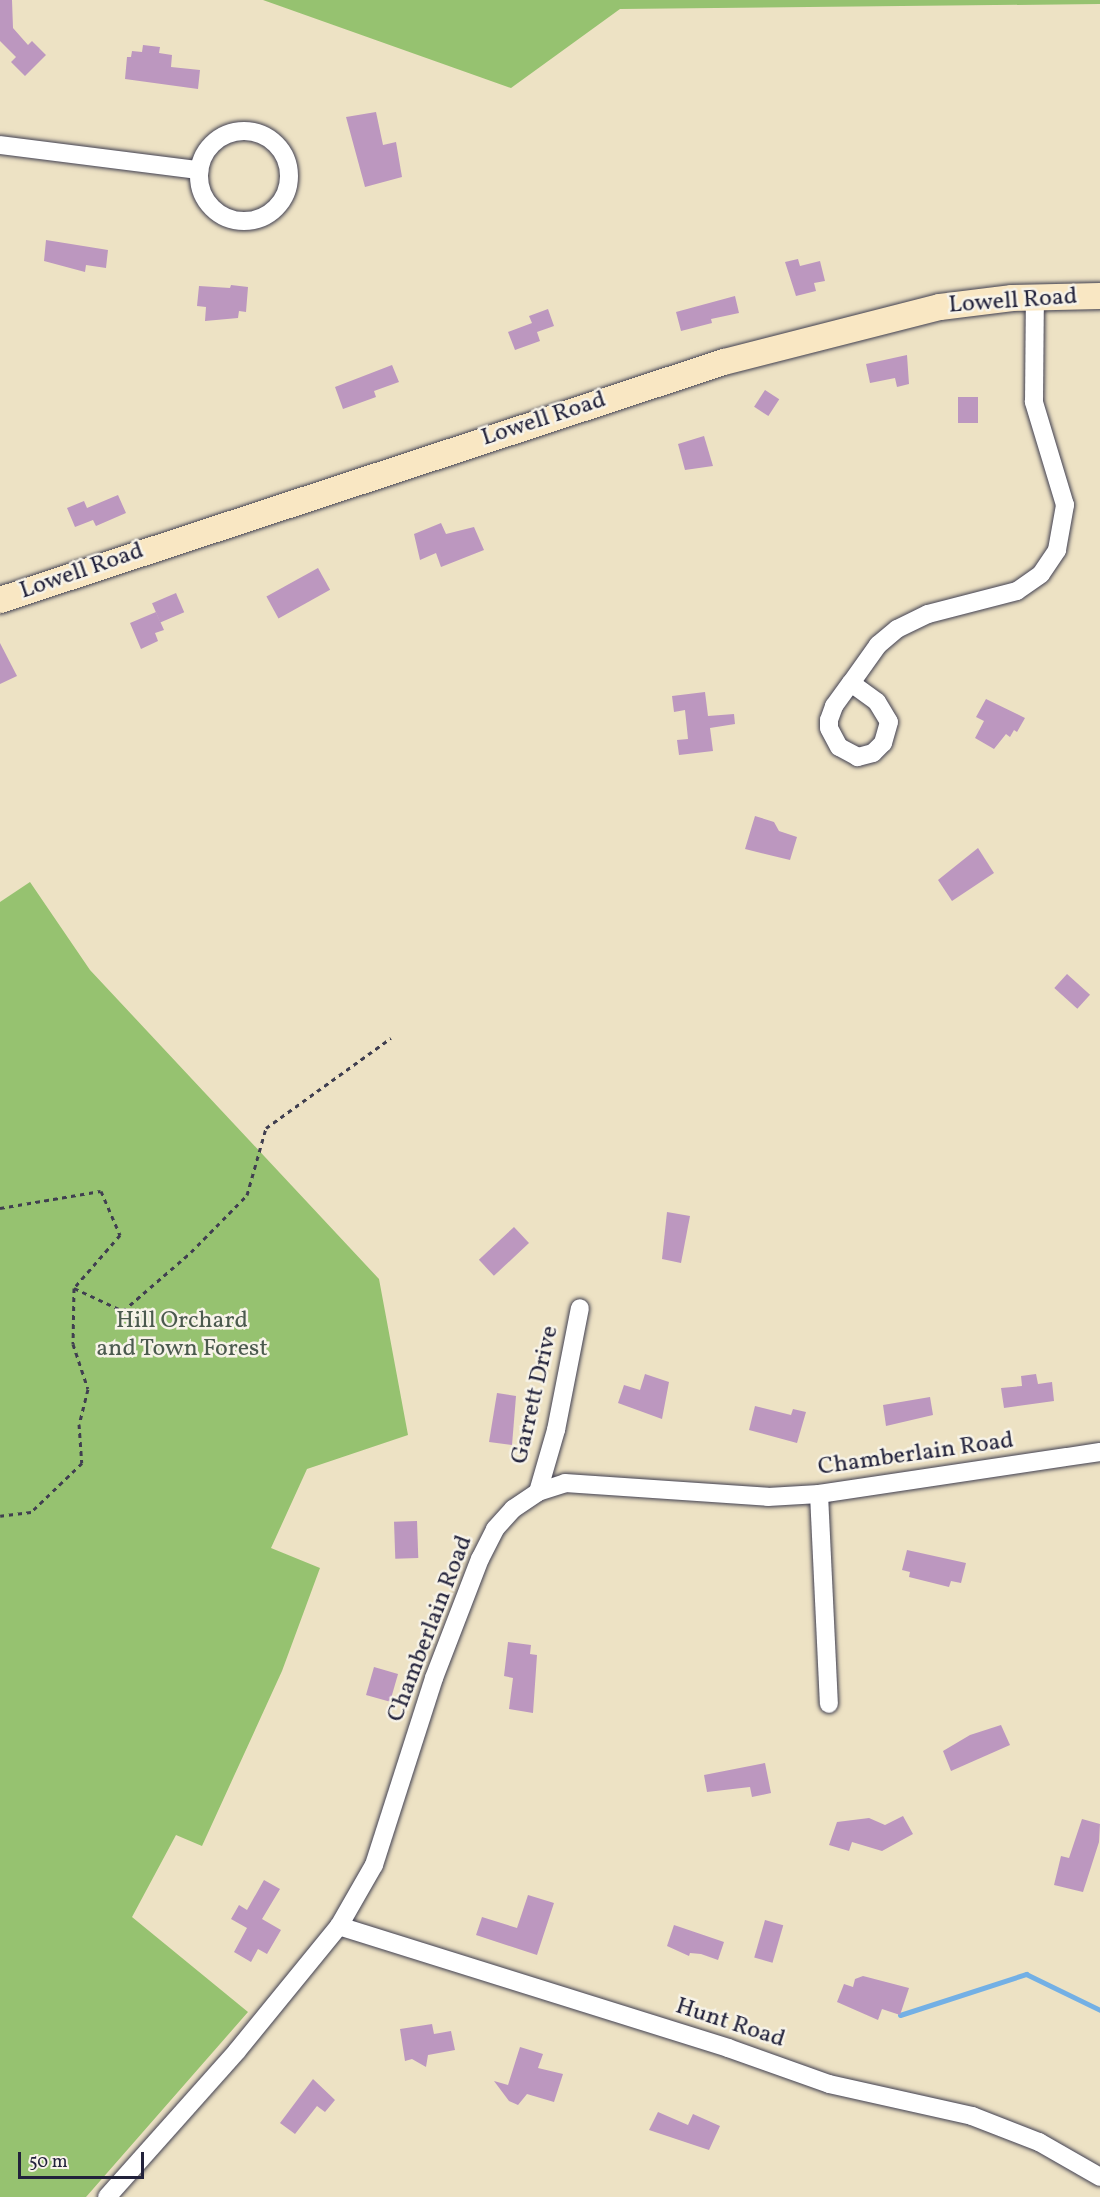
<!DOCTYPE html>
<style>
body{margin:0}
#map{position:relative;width:1100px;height:2197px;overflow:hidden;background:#ede2c4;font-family:Vollkorn,serif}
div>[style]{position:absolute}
.green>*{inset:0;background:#96c270}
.stream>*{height:5px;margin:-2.5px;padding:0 2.5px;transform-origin:2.5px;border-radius:2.5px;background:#73b0e5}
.building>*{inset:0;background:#bc97bf;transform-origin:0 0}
.path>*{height:3px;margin-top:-1.5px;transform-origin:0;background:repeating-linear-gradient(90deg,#403f50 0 4.5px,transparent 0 9px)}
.roads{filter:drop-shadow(0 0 2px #403f50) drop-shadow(0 0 2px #403f50)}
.street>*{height:18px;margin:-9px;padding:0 9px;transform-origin:9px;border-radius:9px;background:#fff}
.street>.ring{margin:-9px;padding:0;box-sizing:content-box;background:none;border:18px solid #fff;border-radius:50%}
.secondary>*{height:26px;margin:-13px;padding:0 13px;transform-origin:13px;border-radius:13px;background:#f9e7c3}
span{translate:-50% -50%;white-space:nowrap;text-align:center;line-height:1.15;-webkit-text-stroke:5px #f7f3e8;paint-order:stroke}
.street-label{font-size:24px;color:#22223b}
.park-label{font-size:24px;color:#4b5a4e}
.scale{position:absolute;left:18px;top:2152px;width:126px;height:27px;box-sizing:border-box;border:3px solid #22223b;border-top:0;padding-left:8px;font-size:18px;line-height:21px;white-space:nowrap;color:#22223b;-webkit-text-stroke:4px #f7f3e8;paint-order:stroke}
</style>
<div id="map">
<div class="green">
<i style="clip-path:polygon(263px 0,1100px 0,1100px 4px,620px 9px,511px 88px)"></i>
<i style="clip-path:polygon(30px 882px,90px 970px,379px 1279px,408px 1435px,307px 1469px,271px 1548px,320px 1568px,282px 1671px,202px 1846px,176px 1835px,132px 1917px,248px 2012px,86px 2197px,0 2197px,0 902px)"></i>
</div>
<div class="stream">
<i style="left:900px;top:2015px;width:133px;rotate:-18deg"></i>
<i style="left:1026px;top:1974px;width:82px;rotate:25.9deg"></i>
</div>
<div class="building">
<i style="clip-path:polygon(0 0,12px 0,13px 28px,28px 45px,32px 41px,46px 55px,25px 76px,11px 62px,16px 57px,0 41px)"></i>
<i style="clip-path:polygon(143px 45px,160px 47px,159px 53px,172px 55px,171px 67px,200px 70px,198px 89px,125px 79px,127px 57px,131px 57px,132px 51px,142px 52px)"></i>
<i style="clip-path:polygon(376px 112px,383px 145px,396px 142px,402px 177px,365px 187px,346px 117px)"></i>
<i style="clip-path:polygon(46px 240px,108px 250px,106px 268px,86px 265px,85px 272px,44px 261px)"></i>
<i style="clip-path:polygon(798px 259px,800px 266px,820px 261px,825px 281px,814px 283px,816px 291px,796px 296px,785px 262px)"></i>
<i style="clip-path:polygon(231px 285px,248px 287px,246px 312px,239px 311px,238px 318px,205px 321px,206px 307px,197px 306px,199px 286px,230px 288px)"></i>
<i style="clip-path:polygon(735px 296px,739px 313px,711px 319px,712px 323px,681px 331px,676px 312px)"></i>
<i style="clip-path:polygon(548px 309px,554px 326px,537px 332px,540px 341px,515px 350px,508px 332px,532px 323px,529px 316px)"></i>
<i style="clip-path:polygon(907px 355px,909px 384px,897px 387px,895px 378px,870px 383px,866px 364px)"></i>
<i style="clip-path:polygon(392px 365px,399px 382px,374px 391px,376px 397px,343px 409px,335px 387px)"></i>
<i style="left:765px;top:390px;width:17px;height:20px;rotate:33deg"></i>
<i style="left:958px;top:397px;width:20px;height:26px"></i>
<i style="clip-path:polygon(704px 436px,713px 466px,685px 470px,678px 444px)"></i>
<i style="clip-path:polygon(118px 495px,126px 513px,96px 526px,93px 520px,75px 527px,67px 508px,84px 501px,87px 508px)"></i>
<i style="clip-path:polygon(441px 523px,446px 534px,474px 527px,484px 550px,441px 567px,436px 553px,420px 560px,414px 534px)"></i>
<i style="left:318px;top:568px;width:25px;height:59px;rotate:61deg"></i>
<i style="left:176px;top:593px;width:21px;height:26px;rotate:67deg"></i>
<i style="clip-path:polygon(156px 612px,164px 630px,155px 633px,158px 641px,141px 649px,130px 623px)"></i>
<i style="clip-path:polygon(0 643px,17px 676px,0 684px)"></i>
<i style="clip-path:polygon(705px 692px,708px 716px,734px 714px,735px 724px,710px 728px,713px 751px,679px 755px,677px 740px,688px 739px,685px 710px,674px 712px,672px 696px)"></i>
<i style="clip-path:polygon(986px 699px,1025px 718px,1017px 732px,1014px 730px,1010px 737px,1006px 734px,994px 749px,975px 738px,984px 721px,976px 717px)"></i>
<i style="clip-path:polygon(755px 816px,774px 822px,779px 831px,797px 837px,790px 860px,745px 849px)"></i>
<i style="clip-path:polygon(978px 848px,994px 873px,952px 901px,938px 880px)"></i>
<i style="left:1067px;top:974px;width:31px;height:19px;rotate:42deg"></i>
<i style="clip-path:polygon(667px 1212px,690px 1216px,681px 1263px,662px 1259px)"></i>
<i style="left:514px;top:1227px;width:22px;height:48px;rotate:47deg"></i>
<i style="clip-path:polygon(645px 1374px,669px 1382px,662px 1419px,618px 1403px,624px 1385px,640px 1390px)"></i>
<i style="clip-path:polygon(1036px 1374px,1038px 1384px,1052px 1382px,1054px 1401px,1004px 1408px,1001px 1388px,1022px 1386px,1021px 1376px)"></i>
<i style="clip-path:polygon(497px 1393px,516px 1396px,512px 1445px,489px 1442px)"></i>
<i style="clip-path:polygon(930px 1397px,933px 1415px,886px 1426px,883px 1405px)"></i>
<i style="clip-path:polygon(755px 1406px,791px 1415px,793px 1409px,806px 1412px,797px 1443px,749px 1430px)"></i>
<i style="left:417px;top:1521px;width:37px;height:23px;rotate:88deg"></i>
<i style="clip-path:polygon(907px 1550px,966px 1563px,961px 1583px,951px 1581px,949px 1587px,909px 1577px,910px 1572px,902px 1570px)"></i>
<i style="clip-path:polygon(508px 1642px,531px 1645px,530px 1654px,537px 1655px,533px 1713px,509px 1709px,513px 1678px,504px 1676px)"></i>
<i style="left:374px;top:1667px;width:25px;height:29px;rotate:16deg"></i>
<i style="clip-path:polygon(1001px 1725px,1010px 1745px,951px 1771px,943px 1751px,970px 1735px)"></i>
<i style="clip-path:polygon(765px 1763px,771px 1793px,752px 1797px,750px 1787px,707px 1792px,704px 1775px)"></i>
<i style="clip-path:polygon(903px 1816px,913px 1834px,882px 1851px,852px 1842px,849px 1851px,829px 1845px,837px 1822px,869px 1818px,885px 1825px)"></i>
<i style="clip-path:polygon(1082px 1819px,1100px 1824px,1099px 1842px,1083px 1892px,1054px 1885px,1061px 1856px,1069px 1858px)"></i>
<i style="clip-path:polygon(264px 1880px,280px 1889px,262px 1919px,281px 1930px,267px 1954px,258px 1949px,251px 1962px,234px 1952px,247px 1928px,231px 1919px,239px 1905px,247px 1910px)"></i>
<i style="clip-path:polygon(528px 1895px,554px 1903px,537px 1955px,476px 1935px,482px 1917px,517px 1928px)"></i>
<i style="left:765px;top:1920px;width:19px;height:39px;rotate:16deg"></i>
<i style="clip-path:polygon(674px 1925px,724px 1942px,718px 1960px,701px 1954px,690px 1953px,689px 1956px,667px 1946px)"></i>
<i style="clip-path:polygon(863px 1976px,909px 1988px,900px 2015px,882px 2009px,878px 2020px,837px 2002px,844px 1984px,853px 1987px,855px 1979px)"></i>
<i style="clip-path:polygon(432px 2024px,434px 2034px,451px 2031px,455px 2050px,428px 2055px,426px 2067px,412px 2059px,405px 2061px,400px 2029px)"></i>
<i style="clip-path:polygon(520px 2047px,543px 2054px,538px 2068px,563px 2074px,554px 2102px,527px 2094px,518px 2105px,509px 2101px,494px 2081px,508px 2085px)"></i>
<i style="clip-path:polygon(313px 2079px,335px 2100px,325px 2112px,317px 2106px,295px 2134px,280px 2123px)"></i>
<i style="clip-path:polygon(658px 2112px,688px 2125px,693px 2114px,720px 2126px,709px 2150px,649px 2130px)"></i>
</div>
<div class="path">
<i style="left:0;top:1208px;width:102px;rotate:-9.6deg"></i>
<i style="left:101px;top:1191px;width:48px;rotate:66.6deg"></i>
<i style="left:120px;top:1235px;width:70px;rotate:131deg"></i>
<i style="left:74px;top:1288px;width:56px;rotate:91deg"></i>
<i style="left:73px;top:1344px;width:47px;rotate:71.6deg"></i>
<i style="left:88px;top:1389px;width:36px;rotate:104deg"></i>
<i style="left:79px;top:1424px;width:39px;rotate:86deg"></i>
<i style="left:82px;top:1463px;width:71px;rotate:136.1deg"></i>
<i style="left:31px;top:1512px;width:31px;rotate:173deg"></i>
<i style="left:74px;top:1288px;width:54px;rotate:25.1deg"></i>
<i style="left:123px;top:1311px;width:90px;rotate:-40.9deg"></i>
<i style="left:191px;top:1252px;width:80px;rotate:-45.5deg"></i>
<i style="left:247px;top:1195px;width:70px;rotate:-74.2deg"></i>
<i style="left:266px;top:1128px;width:154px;rotate:-35.8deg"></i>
</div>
<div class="roads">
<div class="street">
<i class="ring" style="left:199px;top:131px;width:72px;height:72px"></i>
<i style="left:0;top:145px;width:201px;rotate:7.2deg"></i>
<i style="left:851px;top:683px;width:32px;rotate:36deg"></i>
<i style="left:877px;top:702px;width:23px;rotate:59deg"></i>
<i style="left:889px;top:722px;width:22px;rotate:106deg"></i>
<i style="left:883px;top:743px;width:14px;rotate:135deg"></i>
<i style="left:873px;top:753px;width:16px;rotate:165deg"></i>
<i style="left:858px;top:757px;width:21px;rotate:-152deg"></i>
<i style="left:839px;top:747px;width:21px;rotate:-118deg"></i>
<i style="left:829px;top:728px;width:8px;rotate:-90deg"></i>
<i style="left:829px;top:720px;width:15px;rotate:-70deg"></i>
<i style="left:834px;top:706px;width:29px;rotate:-54deg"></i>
<i style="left:851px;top:683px;width:47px;rotate:-54.6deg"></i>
<i style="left:878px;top:645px;width:25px;rotate:-40deg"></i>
<i style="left:897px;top:629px;width:34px;rotate:-26deg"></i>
<i style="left:928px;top:614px;width:92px;rotate:-14.5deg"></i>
<i style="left:1017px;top:591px;width:29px;rotate:-35deg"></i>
<i style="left:1041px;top:574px;width:29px;rotate:-56deg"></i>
<i style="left:1057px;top:550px;width:46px;rotate:-79.9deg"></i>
<i style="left:1065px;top:505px;width:108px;rotate:-106.8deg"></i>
<i style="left:1034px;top:402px;width:105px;rotate:-89.5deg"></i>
<i style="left:538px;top:1492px;width:65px;rotate:-73.8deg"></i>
<i style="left:556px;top:1430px;width:124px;rotate:-78.9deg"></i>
<i style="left:819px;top:1494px;width:210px;rotate:87.3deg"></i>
<i style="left:339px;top:1926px;width:408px;rotate:17.4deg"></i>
<i style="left:728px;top:2048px;width:107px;rotate:19.6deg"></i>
<i style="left:829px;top:2084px;width:147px;rotate:12.6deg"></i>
<i style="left:972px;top:2116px;width:72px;rotate:21.2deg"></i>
<i style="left:1039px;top:2142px;width:70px;rotate:29.8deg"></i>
<i style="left:107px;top:2197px;width:195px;rotate:-48.3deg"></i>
<i style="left:237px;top:2051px;width:161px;rotate:-50.8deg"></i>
<i style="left:339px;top:1926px;width:70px;rotate:-60.2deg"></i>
<i style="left:374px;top:1865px;width:196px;rotate:-72.2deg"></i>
<i style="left:434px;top:1678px;width:128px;rotate:-68.9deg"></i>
<i style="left:480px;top:1559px;width:34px;rotate:-63deg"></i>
<i style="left:495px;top:1529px;width:27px;rotate:-48deg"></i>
<i style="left:513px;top:1509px;width:30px;rotate:-34deg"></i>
<i style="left:538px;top:1492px;width:28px;rotate:-18deg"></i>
<i style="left:565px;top:1483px;width:203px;rotate:3.9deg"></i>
<i style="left:768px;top:1497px;width:51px;rotate:-3.4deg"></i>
<i style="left:819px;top:1494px;width:284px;rotate:-8.5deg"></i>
</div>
<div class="secondary">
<i style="left:0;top:600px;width:762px;rotate:-18.2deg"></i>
<i style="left:724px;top:362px;width:223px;rotate:-14.3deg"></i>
<i style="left:940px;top:307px;width:73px;rotate:-7.1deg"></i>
<i style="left:1012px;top:298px;width:88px;rotate:-1.3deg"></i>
</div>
</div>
<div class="street-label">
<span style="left:1013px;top:302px;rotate:-4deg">Lowell Road</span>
<span style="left:544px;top:420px;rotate:-18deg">Lowell Road</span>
<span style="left:82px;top:572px;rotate:-19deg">Lowell Road</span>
<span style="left:536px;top:1395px;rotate:-77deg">Garrett Drive</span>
<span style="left:916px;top:1455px;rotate:-8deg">Chamberlain Road</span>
<span style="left:431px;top:1629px;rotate:-69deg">Chamberlain Road</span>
<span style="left:730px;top:2024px;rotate:18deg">Hunt Road</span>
</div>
<div class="park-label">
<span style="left:182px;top:1336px">Hill Orchard<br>and Town Forest</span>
</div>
<div class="scale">50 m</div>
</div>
